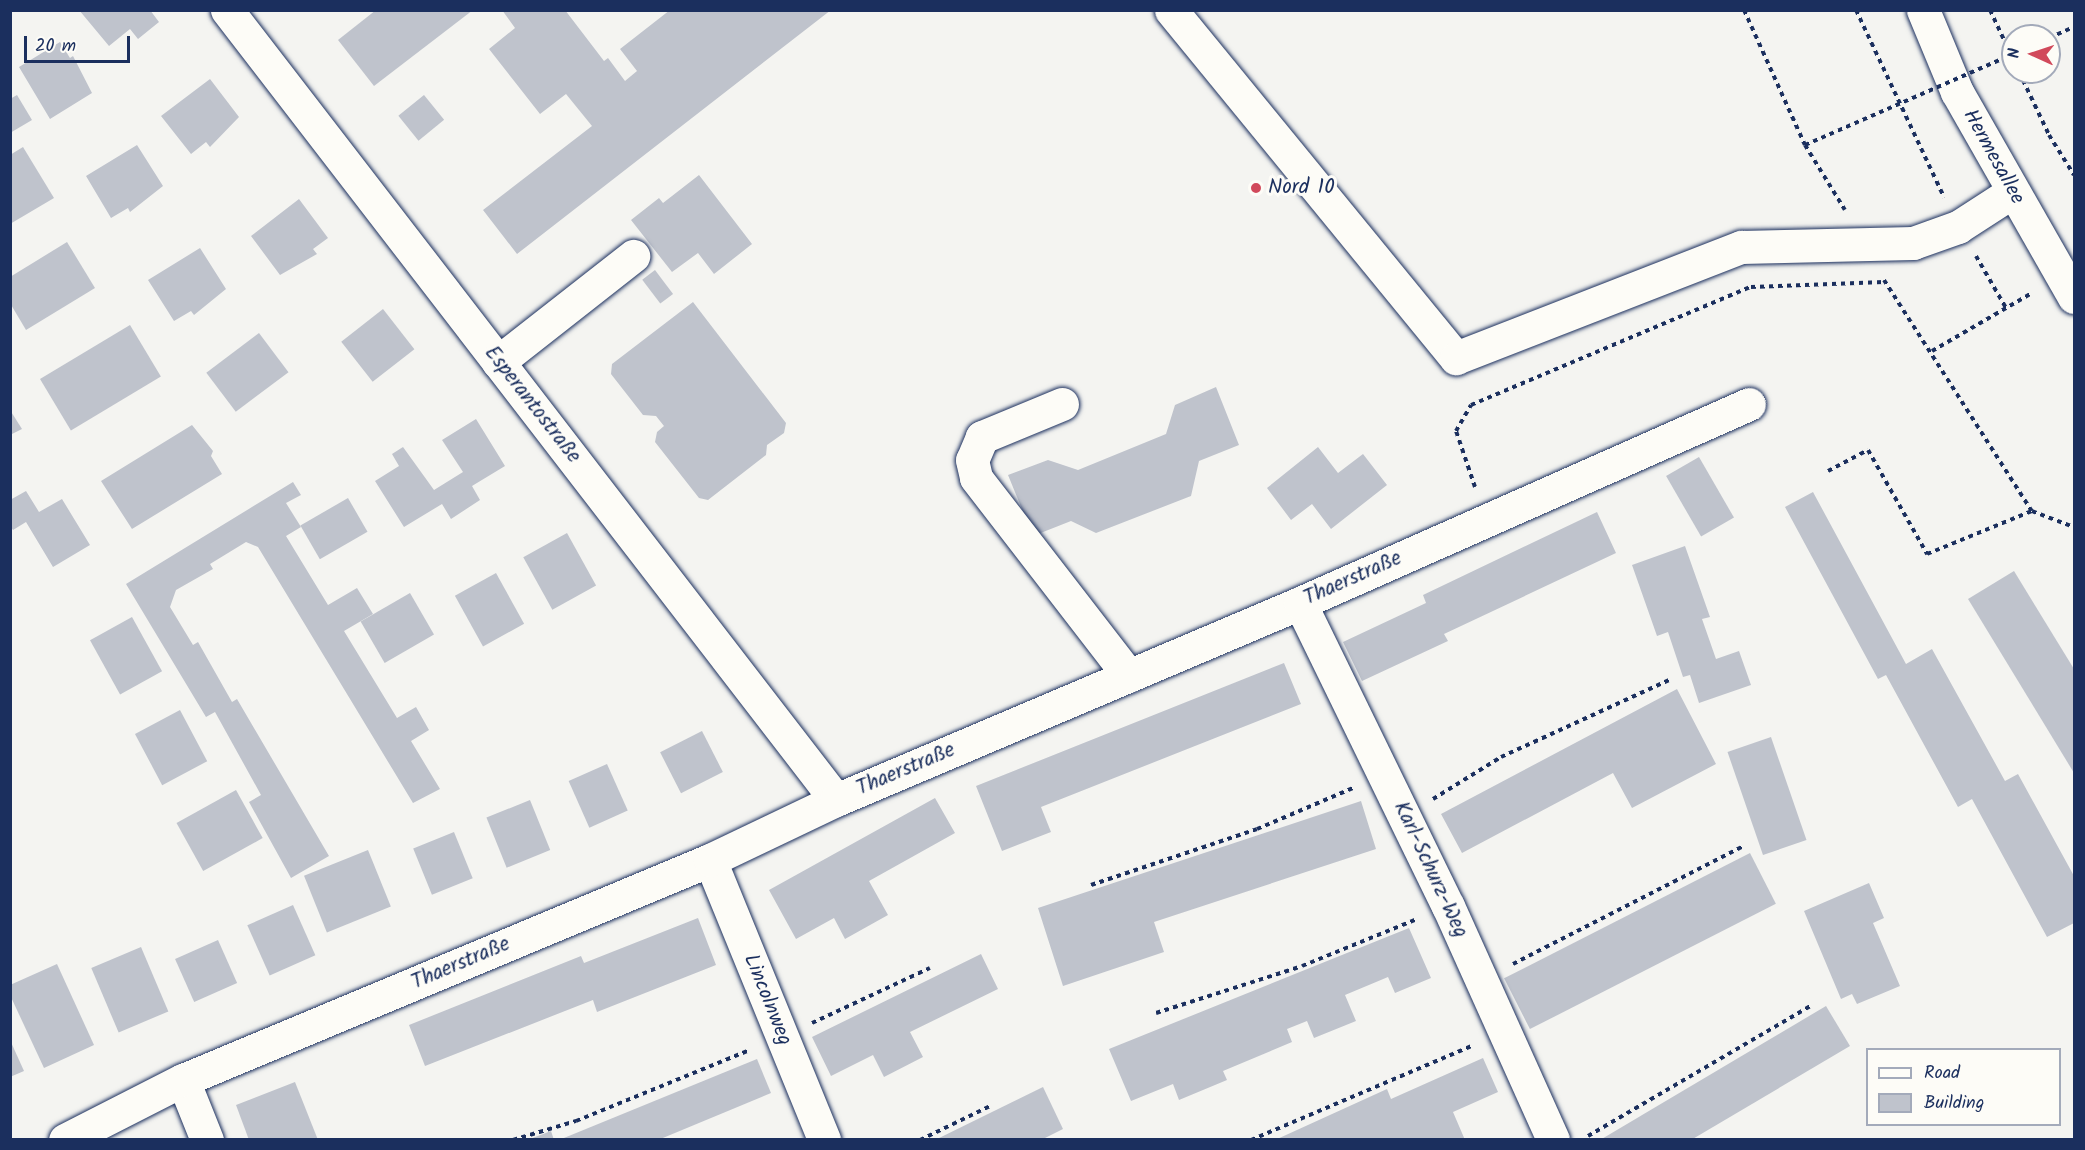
<!DOCTYPE html>
<meta charset="utf-8">
<style>
body{margin:0}
#map{position:relative;width:2085px;height:1150px;overflow:hidden;background:#f4f4f1;font-family:Kalam,sans-serif}
div>[style]{position:absolute}
.building>*{inset:0;background:#bfc3cc;transform-origin:0 0}
.path>*{height:4px;margin-top:-2px;transform-origin:0;background:repeating-linear-gradient(90deg,#1b2f5e 0 4.5px,transparent 0 9px)}
.roads{filter:drop-shadow(0 0 2px #1b2f5e) drop-shadow(0 0 2px #1b2f5e)}
.minor>*{height:33px;margin:-16.5px;padding:0 16.5px;transform-origin:16.5px;border-radius:16.5px;background:#fdfcf7}
.major>*{height:33px;margin:-16.5px;padding:0 16.5px;transform-origin:16.5px;border-radius:16.5px;background:#fdfcf7}
.path-bridge>*{height:4px;margin-top:-2px;transform-origin:0;background:repeating-linear-gradient(90deg,#1b2f5e 0 4.5px,transparent 0 9px)}
.dots>*{width:16px;height:16px;translate:-50% -50%;box-sizing:border-box;border:3px solid #fdfcf7;border-radius:50%}
span{translate:-50% -50%;white-space:nowrap;text-align:center;line-height:1.15;-webkit-text-stroke:6px #fdfcf7;paint-order:stroke}
.street-label{font-size:21px;color:#1b2f5e}
.poi-label{font-size:21px;color:#1b2f5e}
.left{translate:0 -50%;text-align:left}
.frame{position:absolute;inset:0;border:12px solid #1b2f5e;pointer-events:none}
.legend{position:absolute;left:1866px;top:1048px;width:195px;height:78px;box-sizing:border-box;background:#fdfcf7;border:2px solid #a3aaba;margin:0;padding:8px 10px;list-style:none;font-size:18px;color:#1b2f5e}
.legend li{display:flex;align-items:center;gap:12px;height:30px}
.legend b{width:30px;border:2px solid #a3aaba}
.north{position:absolute;left:2001px;top:24px;width:60px;height:60px;box-sizing:border-box;background:#fdfcf7;border:2px solid #a3aaba;border-radius:50%;rotate:273deg;font-size:16px;font-weight:700;line-height:24px;text-align:center;color:#1b2f5e}
.north::after{content:'';display:block;margin:auto;width:21px;height:27px;background:#d1495b;clip-path:polygon(50% 0,100% 100%,50% 72%,0 100%)}
.scale{position:absolute;left:24px;top:36px;width:106px;height:27px;box-sizing:border-box;border:3px solid #1b2f5e;border-top:0;padding-left:8px;font-size:18px;line-height:21px;white-space:nowrap;color:#1b2f5e;-webkit-text-stroke:4px #fdfcf7;paint-order:stroke}
</style>
<div id="map">
<div class="building">
<i style="clip-path:polygon(79px 10px,150px 10px,159px 22px,138px 39px,130px 29px,109px 46px)"></i>
<i style="clip-path:polygon(376px 10px,473px 10px,374px 86px,338px 40px)"></i>
<i style="clip-path:polygon(502px 10px,565px 10px,604px 61px,608px 58px,625px 81px,637px 71px,620px 49px,670px 10px,831px 10px,517px 254px,483px 210px,592px 126px,566px 94px,540px 114px,489px 49px,515px 28px)"></i>
<i style="clip-path:polygon(60px 42px,70px 58px,73px 56px,92px 93px,50px 119px,19px 67px)"></i>
<i style="clip-path:polygon(210px 79px,239px 117px,210px 147px,206px 142px,191px 154px,161px 116px)"></i>
<i style="clip-path:polygon(17px 95px,32px 120px,10px 133px,10px 99px)"></i>
<i style="left:424px;top:95px;width:32px;height:33px;rotate:51deg"></i>
<i style="clip-path:polygon(137px 145px,163px 186px,130px 212px,128px 208px,111px 218px,86px 176px)"></i>
<i style="clip-path:polygon(23px 147px,54px 198px,10px 224px,10px 155px)"></i>
<i style="clip-path:polygon(699px 175px,752px 244px,714px 274px,698px 253px,672px 272px,631px 220px,659px 198px,663px 203px)"></i>
<i style="clip-path:polygon(299px 199px,328px 238px,313px 249px,317px 254px,280px 275px,251px 236px)"></i>
<i style="clip-path:polygon(67px 242px,95px 288px,26px 330px,10px 303px,10px 277px)"></i>
<i style="clip-path:polygon(200px 248px,226px 289px,194px 315px,191px 311px,174px 321px,148px 280px)"></i>
<i style="left:655px;top:270px;width:30px;height:16px;rotate:53deg"></i>
<i style="clip-path:polygon(693px 302px,786px 423px,784px 433px,767px 445px,766px 455px,708px 500px,699px 498px,655px 442px,657px 432px,664px 426px,656px 416px,643px 415px,611px 374px,612px 364px)"></i>
<i style="left:383px;top:309px;width:51px;height:53px;rotate:52deg"></i>
<i style="left:130px;top:325px;width:60px;height:105px;rotate:59deg"></i>
<i style="left:259px;top:333px;width:49px;height:66px;rotate:53deg"></i>
<i style="clip-path:polygon(1216px 387px,1239px 445px,1199px 461px,1191px 496px,1096px 533px,1071px 521px,1033px 536px,1008px 475px,1048px 460px,1078px 470px,1166px 434px,1175px 405px)"></i>
<i style="clip-path:polygon(10px 410px,22px 429px,10px 435px)"></i>
<i style="clip-path:polygon(476px 419px,505px 466px,472px 486px,480px 500px,451px 519px,442px 504px,404px 527px,375px 481px,399px 466px,392px 454px,403px 447px,434px 490px,463px 472px,442px 440px)"></i>
<i style="clip-path:polygon(192px 425px,213px 451px,211px 456px,222px 474px,132px 529px,101px 481px)"></i>
<i style="clip-path:polygon(1318px 447px,1338px 473px,1363px 454px,1387px 485px,1331px 529px,1312px 504px,1291px 520px,1267px 488px)"></i>
<i style="left:1699px;top:457px;width:70px;height:38px;rotate:60deg"></i>
<i style="clip-path:polygon(293px 482px,301px 495px,286px 503px,301px 527px,286px 536px,328px 605px,357px 588px,373px 614px,344px 631px,397px 718px,416px 707px,429px 730px,411px 741px,440px 789px,413px 803px,258px 547px,246px 542px,210px 564px,213px 569px,176px 590px,170px 607px,193px 645px,198px 642px,232px 702px,237px 699px,329px 856px,291px 878px,249px 802px,261px 795px,215px 712px,206px 717px,126px 584px)"></i>
<i style="clip-path:polygon(26px 491px,39px 512px,62px 499px,90px 545px,53px 567px,26px 522px,13px 530px,10px 526px,10px 500px)"></i>
<i style="clip-path:polygon(1813px 492px,1906px 664px,1932px 649px,2005px 781px,2018px 774px,2074px 876px,2074px 923px,2047px 937px,1972px 799px,1958px 807px,1886px 675px,1878px 679px,1785px 507px)"></i>
<i style="left:348px;top:498px;width:39px;height:55px;rotate:60deg"></i>
<i style="clip-path:polygon(1597px 512px,1616px 553px,1444px 634px,1448px 641px,1362px 681px,1343px 642px,1426px 603px,1423px 595px)"></i>
<i style="left:567px;top:533px;width:60px;height:50px;rotate:61deg"></i>
<i style="clip-path:polygon(1685px 546px,1710px 617px,1702px 619px,1716px 659px,1739px 651px,1751px 685px,1699px 703px,1690px 675px,1683px 677px,1668px 632px,1657px 636px,1632px 565px)"></i>
<i style="clip-path:polygon(2014px 571px,2074px 669px,2074px 773px,1968px 599px)"></i>
<i style="left:496px;top:573px;width:58px;height:47px;rotate:61deg"></i>
<i style="left:410px;top:593px;width:48px;height:57px;rotate:60deg"></i>
<i style="left:132px;top:617px;width:62px;height:48px;rotate:61deg"></i>
<i style="clip-path:polygon(1284px 663px,1301px 704px,1041px 807px,1051px 832px,1002px 851px,976px 786px)"></i>
<i style="clip-path:polygon(1677px 689px,1716px 764px,1632px 808px,1613px 773px,1462px 853px,1441px 814px)"></i>
<i style="left:180px;top:710px;width:58px;height:51px;rotate:62deg"></i>
<i style="left:702px;top:731px;width:46px;height:47px;rotate:63deg"></i>
<i style="left:1771px;top:737px;width:109px;height:46px;rotate:71deg"></i>
<i style="left:607px;top:764px;width:51px;height:42px;rotate:66deg"></i>
<i style="left:236px;top:790px;width:55px;height:68px;rotate:61deg"></i>
<i style="clip-path:polygon(935px 798px,955px 833px,869px 881px,888px 915px,845px 939px,834px 918px,796px 939px,769px 890px)"></i>
<i style="left:530px;top:800px;width:54px;height:47px;rotate:68deg"></i>
<i style="clip-path:polygon(1361px 801px,1376px 849px,1154px 922px,1164px 952px,1063px 986px,1038px 908px)"></i>
<i style="left:454px;top:832px;width:50px;height:44px;rotate:68deg"></i>
<i style="left:368px;top:850px;width:61px;height:69px;rotate:68deg"></i>
<i style="left:1750px;top:853px;width:57px;height:276px;rotate:63deg"></i>
<i style="clip-path:polygon(1869px 883px,1884px 918px,1873px 923px,1900px 986px,1857px 1004px,1852px 994px,1841px 999px,1804px 911px)"></i>
<i style="left:293px;top:905px;width:55px;height:50px;rotate:66deg"></i>
<i style="clip-path:polygon(698px 918px,716px 965px,597px 1012px,593px 1000px,425px 1066px,409px 1025px,581px 956px,584px 963px)"></i>
<i style="clip-path:polygon(1409px 928px,1431px 978px,1395px 993px,1388px 977px,1345px 995px,1356px 1021px,1314px 1038px,1307px 1021px,1287px 1029px,1292px 1042px,1223px 1071px,1227px 1080px,1179px 1100px,1173px 1084px,1131px 1101px,1109px 1049px)"></i>
<i style="left:218px;top:940px;width:47px;height:47px;rotate:66deg"></i>
<i style="left:141px;top:947px;width:70px;height:54px;rotate:67deg"></i>
<i style="clip-path:polygon(981px 954px,998px 989px,910px 1032px,923px 1057px,884px 1077px,873px 1055px,831px 1076px,812px 1037px)"></i>
<i style="clip-path:polygon(57px 964px,94px 1045px,44px 1068px,10px 995px,10px 985px)"></i>
<i style="clip-path:polygon(1826px 1006px,1850px 1046px,1691px 1140px,1600px 1140px)"></i>
<i style="clip-path:polygon(10px 1040px,24px 1071px,10px 1077px)"></i>
<i style="clip-path:polygon(1483px 1058px,1498px 1092px,1453px 1112px,1465px 1140px,1275px 1140px,1387px 1089px,1391px 1099px)"></i>
<i style="clip-path:polygon(757px 1059px,771px 1093px,658px 1140px,559px 1140px)"></i>
<i style="clip-path:polygon(295px 1082px,318px 1140px,249px 1140px,236px 1105px)"></i>
<i style="clip-path:polygon(1043px 1087px,1063px 1129px,1041px 1140px,935px 1140px)"></i>
<i style="clip-path:polygon(551px 1131px,554px 1140px,530px 1140px,530px 1139px)"></i>
</div>
<div class="path">
<i style="left:1744px;top:10px;width:148px;rotate:65.7deg"></i>
<i style="left:1805px;top:145px;width:76px;rotate:58.4deg"></i>
<i style="left:1856px;top:10px;width:207px;rotate:64.8deg"></i>
<i style="left:1990px;top:10px;width:54px;rotate:64.9deg"></i>
<i style="left:2049px;top:38px;width:27px;rotate:-24deg"></i>
<i style="left:2019px;top:72px;width:70px;rotate:64.5deg"></i>
<i style="left:2049px;top:135px;width:47px;rotate:58deg"></i>
<i style="left:1976px;top:256px;width:60px;rotate:60deg"></i>
<i style="left:1884px;top:280px;width:274px;rotate:57.4deg"></i>
<i style="left:2032px;top:511px;width:45px;rotate:20.9deg"></i>
<i style="left:1932px;top:351px;width:116px;rotate:-30.1deg"></i>
<i style="left:1828px;top:471px;width:45px;rotate:-27.7deg"></i>
<i style="left:1868px;top:450px;width:120px;rotate:60.4deg"></i>
<i style="left:1927px;top:554px;width:113px;rotate:-22.3deg"></i>
<i style="left:1475px;top:487px;width:59px;rotate:-108.7deg"></i>
<i style="left:1456px;top:431px;width:30px;rotate:-60deg"></i>
<i style="left:1471px;top:405px;width:304px;rotate:-22.9deg"></i>
<i style="left:1751px;top:287px;width:133px;rotate:-2.2deg"></i>
<i style="left:1433px;top:799px;width:80px;rotate:-31.7deg"></i>
<i style="left:1501px;top:757px;width:187px;rotate:-24.6deg"></i>
<i style="left:1091px;top:885px;width:175px;rotate:-18.6deg"></i>
<i style="left:1257px;top:829px;width:104px;rotate:-23.1deg"></i>
<i style="left:1513px;top:964px;width:259px;rotate:-27.1deg"></i>
<i style="left:1156px;top:1013px;width:153px;rotate:-17.8deg"></i>
<i style="left:1302px;top:966px;width:124px;rotate:-22.2deg"></i>
<i style="left:812px;top:1023px;width:130px;rotate:-25deg"></i>
<i style="left:1588px;top:1136px;width:259px;rotate:-30.3deg"></i>
<i style="left:513px;top:1140px;width:66px;rotate:-16.8deg"></i>
<i style="left:576px;top:1121px;width:188px;rotate:-22.2deg"></i>
<i style="left:920px;top:1140px;width:78px;rotate:-25.9deg"></i>
<i style="left:1251px;top:1140px;width:242px;rotate:-23.1deg"></i>
</div>
<div class="roads">
<div class="minor">
<i style="left:227px;top:10px;width:997px;rotate:52.37deg"></i>
<i style="left:1171px;top:10px;width:450px;rotate:50.7deg"></i>
<i style="left:1456px;top:358px;width:306px;rotate:-21.3deg"></i>
<i style="left:1741px;top:247px;width:172px;rotate:-1.3deg"></i>
<i style="left:1913px;top:243px;width:48px;rotate:-19.6deg"></i>
<i style="left:1958px;top:227px;width:64px;rotate:-32.9deg"></i>
<i style="left:498px;top:362px;width:172px;rotate:-38.1deg"></i>
<i style="left:1062px;top:404px;width:87px;rotate:157.6deg"></i>
<i style="left:982px;top:437px;width:25px;rotate:113deg"></i>
<i style="left:972px;top:460px;width:18px;rotate:77deg"></i>
<i style="left:976px;top:478px;width:250px;rotate:52.3deg"></i>
<i style="left:1300px;top:603px;width:337px;rotate:64deg"></i>
<i style="left:1448px;top:906px;width:256px;rotate:65.8deg"></i>
<i style="left:710px;top:860px;width:302px;rotate:67.8deg"></i>
<i style="left:183px;top:1080px;width:65px;rotate:68.2deg"></i>
<i style="left:65px;top:1140px;width:132px;rotate:-27deg"></i>
<i style="left:183px;top:1080px;width:571px;rotate:-22.66deg"></i>
<i style="left:710px;top:860px;width:140px;rotate:-25.5deg"></i>
<i style="left:836px;top:800px;width:504px;rotate:-23deg"></i>
<i style="left:1300px;top:603px;width:491px;rotate:-23.9deg"></i>
</div>
<div class="major">
<i style="left:1923px;top:10px;width:89px;rotate:67.5deg"></i>
<i style="left:1957px;top:92px;width:236px;rotate:60.3deg"></i>
</div>
</div>
<div class="path-bridge">
<i style="left:1805px;top:145px;width:227px;rotate:-23.6deg"></i>
</div>
<div class="dots">
<i style="left:1256px;top:188px;background:#d1495b"></i>
</div>
<div class="street-label">
<span style="left:1993px;top:157px;rotate:61deg">Hermesallee</span>
<span style="left:532px;top:405px;rotate:52deg">Esperantostraße</span>
<span style="left:1353px;top:579px;rotate:-24deg">Thaerstraße</span>
<span style="left:906px;top:770px;rotate:-23deg">Thaerstraße</span>
<span style="left:1430px;top:870px;rotate:65deg">Karl-Schurz-Weg</span>
<span style="left:461px;top:964px;rotate:-23deg">Thaerstraße</span>
<span style="left:767px;top:1000px;rotate:68deg">Lincolnweg</span>
</div>
<div class="poi-label">
<span class="left" style="left:1268px;top:188px">Nord 10</span>
</div>
<div class="frame"></div>
<ul class="legend">
<li><b style="height:8px;background:#fdfcf7"></b>Road</li>
<li><b style="height:16px;background:#bfc3cc"></b>Building</li>
</ul>
<div class="north">N</div>
<div class="scale">20 m</div>
</div>
